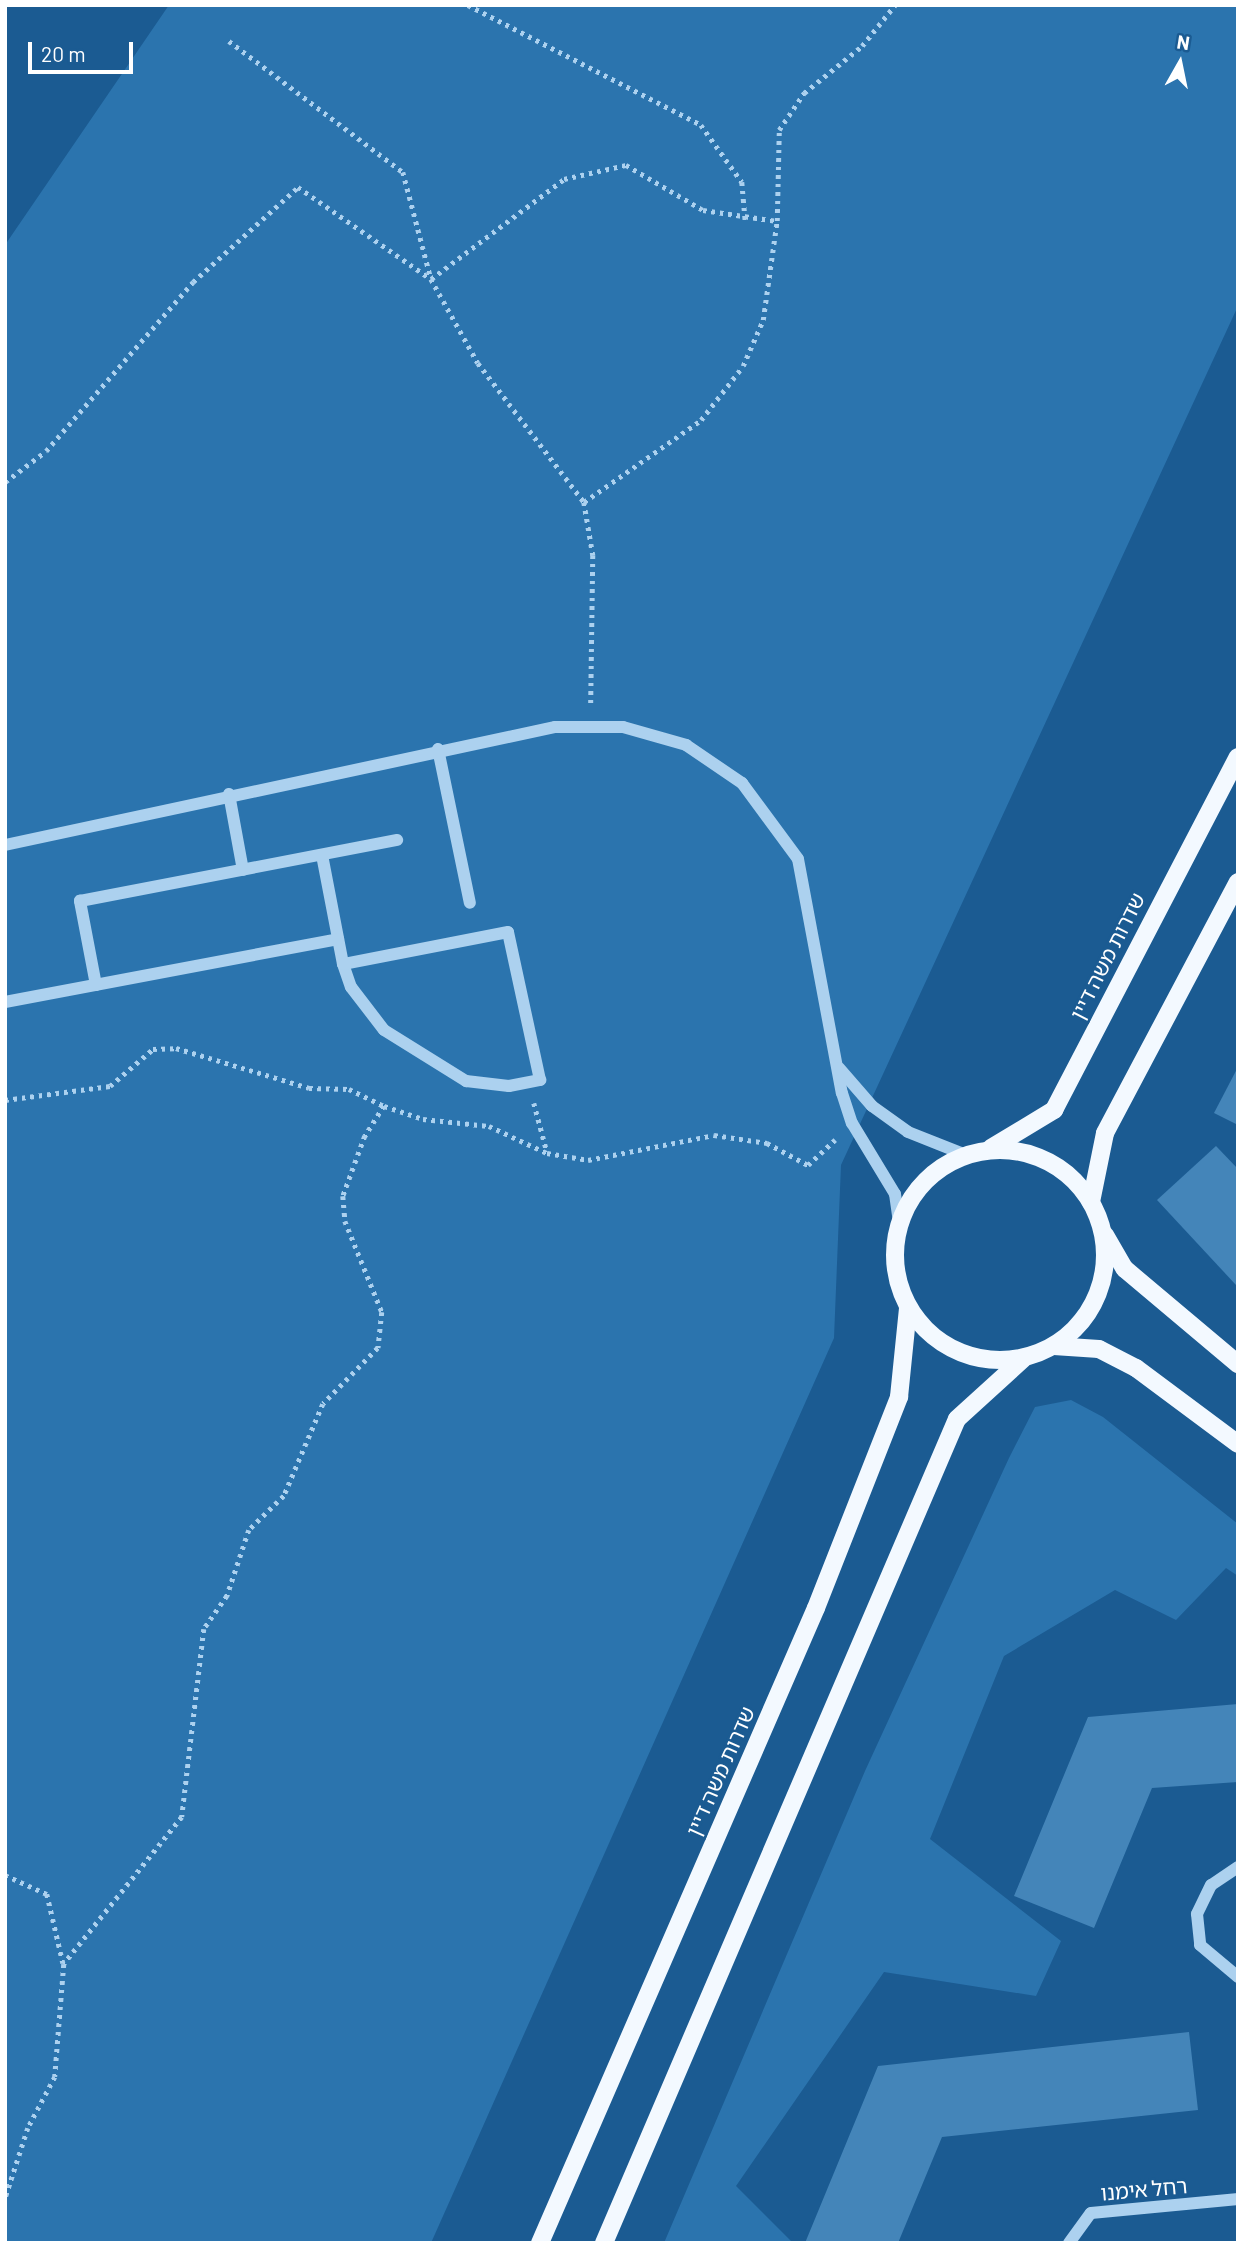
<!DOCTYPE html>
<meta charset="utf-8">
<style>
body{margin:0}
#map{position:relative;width:1243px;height:2248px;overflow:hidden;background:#1b5b92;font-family:Barlow,"Noto Sans Hebrew",sans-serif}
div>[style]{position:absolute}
.green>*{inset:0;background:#2b74ae}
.building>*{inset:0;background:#4485b9}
.path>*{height:4.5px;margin-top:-2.25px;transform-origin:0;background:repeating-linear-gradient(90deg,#acd1ef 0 3.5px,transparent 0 8.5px)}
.minor>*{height:12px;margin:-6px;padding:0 6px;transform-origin:6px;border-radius:6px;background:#acd1ef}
.major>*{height:18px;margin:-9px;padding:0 9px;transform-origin:9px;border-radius:9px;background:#f3f9ff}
.major>.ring{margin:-9px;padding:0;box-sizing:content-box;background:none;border:18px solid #f3f9ff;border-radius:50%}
span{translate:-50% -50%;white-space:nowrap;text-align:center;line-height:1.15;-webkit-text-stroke:5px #1b5b92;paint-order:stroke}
.street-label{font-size:21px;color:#fff}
.frame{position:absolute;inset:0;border:7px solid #fff;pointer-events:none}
.north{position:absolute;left:1145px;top:28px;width:70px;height:70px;-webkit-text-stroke:5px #1b5b92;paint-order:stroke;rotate:9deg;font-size:19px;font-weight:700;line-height:28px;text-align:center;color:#fff}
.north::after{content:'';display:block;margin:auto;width:24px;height:32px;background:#fff;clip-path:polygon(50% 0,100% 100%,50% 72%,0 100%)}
.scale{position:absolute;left:28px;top:42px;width:105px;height:32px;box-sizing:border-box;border:4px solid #fff;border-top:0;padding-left:9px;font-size:21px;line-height:24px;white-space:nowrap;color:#fff;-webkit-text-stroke:5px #1b5b92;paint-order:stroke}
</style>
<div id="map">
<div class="green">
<i style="clip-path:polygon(169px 5px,1238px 5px,1238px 306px,841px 1165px,834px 1338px,431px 2243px,5px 2243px,5px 245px)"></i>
<i style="clip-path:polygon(1071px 1400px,1103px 1417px,1238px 1524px,1238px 1576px,1226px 1568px,1176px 1620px,1115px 1590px,1004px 1656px,930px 1839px,1061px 1941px,1036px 1996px,884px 1972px,736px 2186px,793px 2243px,664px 2243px,865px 1771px,1009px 1458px,1035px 1407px)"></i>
</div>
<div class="building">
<i style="clip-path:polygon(1238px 1067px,1238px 1125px,1214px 1113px)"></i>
<i style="clip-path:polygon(1216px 1146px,1238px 1169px,1236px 1285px,1157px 1200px)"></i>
<i style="clip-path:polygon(1238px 1704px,1238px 1782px,1152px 1788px,1094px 1928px,1014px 1896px,1088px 1717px)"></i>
<i style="clip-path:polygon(1189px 2032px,1198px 2110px,942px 2137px,898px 2243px,805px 2243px,878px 2066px)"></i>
</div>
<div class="path">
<i style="left:468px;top:5px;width:262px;rotate:27.2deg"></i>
<i style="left:701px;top:125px;width:70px;rotate:54.3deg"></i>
<i style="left:742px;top:182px;width:38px;rotate:85deg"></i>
<i style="left:229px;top:41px;width:218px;rotate:37deg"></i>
<i style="left:403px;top:172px;width:111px;rotate:75.3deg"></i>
<i style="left:431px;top:279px;width:96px;rotate:60.8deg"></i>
<i style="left:478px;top:363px;width:175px;rotate:52.7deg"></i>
<i style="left:584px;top:502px;width:54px;rotate:80.4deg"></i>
<i style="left:593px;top:555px;width:148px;rotate:90.8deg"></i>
<i style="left:5px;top:482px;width:51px;rotate:-37.1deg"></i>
<i style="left:46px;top:451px;width:224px;rotate:-49deg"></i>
<i style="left:193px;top:282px;width:142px;rotate:-42.1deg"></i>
<i style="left:298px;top:187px;width:162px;rotate:34.7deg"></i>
<i style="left:431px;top:279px;width:166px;rotate:-36.9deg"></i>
<i style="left:564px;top:179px;width:64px;rotate:-12.7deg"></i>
<i style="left:626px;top:165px;width:89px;rotate:30.3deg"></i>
<i style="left:703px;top:210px;width:75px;rotate:8.5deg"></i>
<i style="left:584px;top:502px;width:143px;rotate:-35deg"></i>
<i style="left:701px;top:420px;width:68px;rotate:-52.1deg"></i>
<i style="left:743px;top:366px;width:50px;rotate:-66.5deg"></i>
<i style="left:763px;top:320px;width:100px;rotate:-82deg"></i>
<i style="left:777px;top:221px;width:91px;rotate:-88.7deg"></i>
<i style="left:779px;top:130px;width:45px;rotate:-56deg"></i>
<i style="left:804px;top:93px;width:75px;rotate:-39deg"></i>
<i style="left:862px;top:46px;width:53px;rotate:-51.2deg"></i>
<i style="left:5px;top:1100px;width:106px;rotate:-7.6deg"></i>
<i style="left:110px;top:1086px;width:57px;rotate:-40.7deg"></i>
<i style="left:153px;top:1049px;width:23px;rotate:-2deg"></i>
<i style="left:176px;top:1048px;width:139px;rotate:16.7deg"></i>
<i style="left:309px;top:1088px;width:40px;rotate:1.4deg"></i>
<i style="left:349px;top:1089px;width:39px;rotate:26deg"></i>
<i style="left:384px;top:1106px;width:36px;rotate:122deg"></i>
<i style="left:365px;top:1136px;width:64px;rotate:110.1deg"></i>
<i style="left:343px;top:1196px;width:25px;rotate:85deg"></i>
<i style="left:345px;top:1221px;width:98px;rotate:67.9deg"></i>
<i style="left:382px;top:1312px;width:36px;rotate:96deg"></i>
<i style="left:378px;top:1348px;width:78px;rotate:134.5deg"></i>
<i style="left:323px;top:1404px;width:100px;rotate:113deg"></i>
<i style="left:284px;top:1496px;width:49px;rotate:135.8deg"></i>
<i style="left:249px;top:1530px;width:70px;rotate:108.4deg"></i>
<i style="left:227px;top:1596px;width:40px;rotate:124.9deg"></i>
<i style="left:204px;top:1629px;width:189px;rotate:96.7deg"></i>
<i style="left:182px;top:1817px;width:189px;rotate:128.8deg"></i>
<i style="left:64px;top:1964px;width:113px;rotate:94.6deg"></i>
<i style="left:55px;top:2077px;width:58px;rotate:117.9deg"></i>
<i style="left:28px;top:2128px;width:75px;rotate:107.9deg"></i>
<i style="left:534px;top:1103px;width:51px;rotate:75.1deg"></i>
<i style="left:384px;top:1106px;width:41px;rotate:18.4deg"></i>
<i style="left:423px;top:1119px;width:66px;rotate:6.1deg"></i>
<i style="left:489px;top:1126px;width:64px;rotate:25deg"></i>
<i style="left:547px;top:1153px;width:42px;rotate:9.7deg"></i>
<i style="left:588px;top:1160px;width:128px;rotate:-11.2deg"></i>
<i style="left:714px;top:1135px;width:54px;rotate:8.6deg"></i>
<i style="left:767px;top:1143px;width:47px;rotate:28.2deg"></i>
<i style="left:808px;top:1165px;width:37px;rotate:-43deg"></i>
<i style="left:5px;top:1875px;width:46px;rotate:24.3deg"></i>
<i style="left:47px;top:1894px;width:71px;rotate:76.9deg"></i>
</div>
<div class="minor">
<i style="left:438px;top:749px;width:157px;rotate:78.3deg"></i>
<i style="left:229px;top:794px;width:77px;rotate:79.6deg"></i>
<i style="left:5px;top:845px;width:563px;rotate:-12.11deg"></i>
<i style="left:555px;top:727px;width:68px"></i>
<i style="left:623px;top:727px;width:66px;rotate:15.9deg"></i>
<i style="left:686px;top:745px;width:68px;rotate:34.2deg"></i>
<i style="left:742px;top:783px;width:94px;rotate:53.6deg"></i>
<i style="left:798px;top:859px;width:238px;rotate:79.4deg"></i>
<i style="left:842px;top:1093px;width:32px;rotate:72deg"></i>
<i style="left:852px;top:1123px;width:83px;rotate:58.8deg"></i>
<i style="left:895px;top:1194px;width:27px;rotate:82deg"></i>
<i style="left:322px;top:855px;width:111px;rotate:79.1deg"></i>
<i style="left:343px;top:964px;width:24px;rotate:71deg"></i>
<i style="left:351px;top:987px;width:54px;rotate:52.5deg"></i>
<i style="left:384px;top:1030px;width:97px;rotate:31.9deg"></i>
<i style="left:466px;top:1081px;width:43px;rotate:6.6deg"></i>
<i style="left:509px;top:1086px;width:32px;rotate:-11deg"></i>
<i style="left:540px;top:1080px;width:151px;rotate:-102.2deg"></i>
<i style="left:508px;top:932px;width:168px;rotate:169deg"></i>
<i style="left:96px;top:985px;width:86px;rotate:-100.8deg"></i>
<i style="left:80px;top:901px;width:323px;rotate:-10.9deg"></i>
<i style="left:5px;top:1002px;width:339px;rotate:-10.7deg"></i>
<i style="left:839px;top:1068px;width:50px;rotate:49deg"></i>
<i style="left:872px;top:1106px;width:44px;rotate:35.8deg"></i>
<i style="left:908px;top:1132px;width:62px;rotate:21.6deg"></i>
<i style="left:1238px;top:1867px;width:32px;rotate:146deg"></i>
<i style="left:1211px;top:1885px;width:32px;rotate:116deg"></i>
<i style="left:1197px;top:1914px;width:31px;rotate:84deg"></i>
<i style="left:1200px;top:1945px;width:50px;rotate:40.1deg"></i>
<i style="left:1069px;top:2243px;width:37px;rotate:-54deg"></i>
<i style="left:1091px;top:2213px;width:148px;rotate:-5.4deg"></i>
</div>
<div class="major">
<i style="left:991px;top:1148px;width:74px;rotate:-31.1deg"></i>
<i style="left:1054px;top:1110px;width:398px;rotate:-62.5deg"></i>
<i class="ring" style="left:895px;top:1150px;width:192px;height:192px"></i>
<i style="left:1091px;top:1202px;width:70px;rotate:-78.5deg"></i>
<i style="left:1105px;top:1133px;width:284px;rotate:-62.1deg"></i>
<i style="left:1105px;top:1235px;width:39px;rotate:60deg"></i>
<i style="left:1125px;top:1269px;width:148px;rotate:40.1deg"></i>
<i style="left:1054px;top:1346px;width:45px;rotate:3.8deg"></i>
<i style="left:1099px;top:1349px;width:42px;rotate:27.2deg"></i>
<i style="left:1136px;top:1368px;width:127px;rotate:36.7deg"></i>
<i style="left:540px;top:2243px;width:692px;rotate:-66.51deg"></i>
<i style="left:816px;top:1608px;width:227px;rotate:-68.5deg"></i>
<i style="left:899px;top:1397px;width:88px;rotate:-84.2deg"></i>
<i style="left:604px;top:2243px;width:896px;rotate:-66.81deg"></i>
<i style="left:957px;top:1419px;width:89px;rotate:-42.3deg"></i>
</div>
<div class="street-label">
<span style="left:1107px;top:956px;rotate:-63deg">שדרות משה דיין</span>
<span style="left:720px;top:1771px;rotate:-66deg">שדרות משה דיין</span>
<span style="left:1144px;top:2189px;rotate:-5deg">רחל אימנו</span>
</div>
<div class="frame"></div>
<div class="north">N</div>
<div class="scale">20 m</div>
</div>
